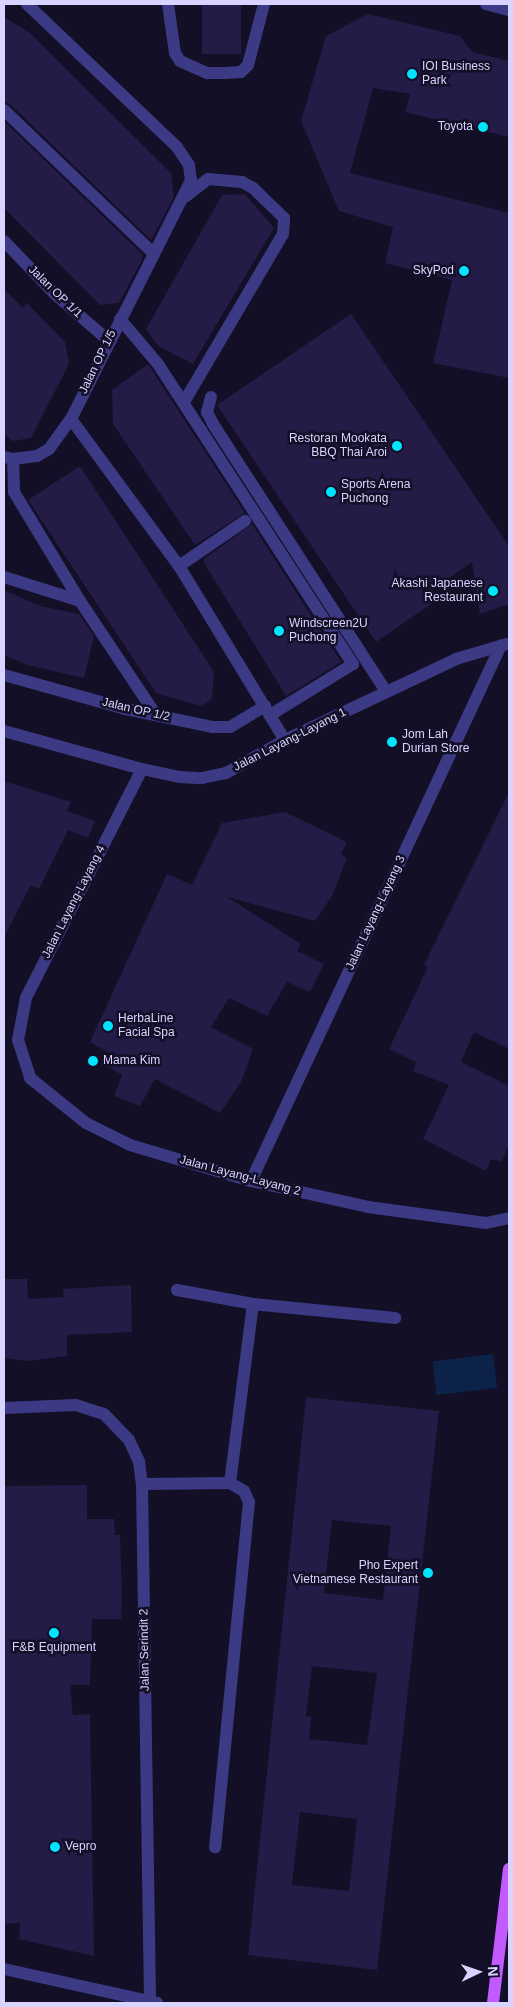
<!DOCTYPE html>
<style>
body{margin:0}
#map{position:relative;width:513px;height:2007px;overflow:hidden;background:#130f26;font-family:Arial,sans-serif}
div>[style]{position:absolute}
.water>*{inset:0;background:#0c2248;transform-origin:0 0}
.building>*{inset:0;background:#241b47;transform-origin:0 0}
.minor>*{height:12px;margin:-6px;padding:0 6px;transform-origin:6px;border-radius:6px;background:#3d3a85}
.major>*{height:12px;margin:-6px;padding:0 6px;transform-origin:6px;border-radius:6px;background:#c25bff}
.dots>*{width:14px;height:14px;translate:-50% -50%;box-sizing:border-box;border:2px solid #130f26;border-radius:50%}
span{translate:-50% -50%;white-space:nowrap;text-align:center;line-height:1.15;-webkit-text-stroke:5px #130f26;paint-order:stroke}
.poi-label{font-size:12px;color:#d9d4ff}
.left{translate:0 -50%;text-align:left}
.right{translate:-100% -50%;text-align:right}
.street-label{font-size:12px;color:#d9d4ff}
.frame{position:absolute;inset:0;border:5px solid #d9d4ff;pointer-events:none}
.north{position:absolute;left:453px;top:1947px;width:50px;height:50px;-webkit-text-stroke:4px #130f26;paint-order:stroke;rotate:87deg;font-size:14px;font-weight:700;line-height:20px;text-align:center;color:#d9d4ff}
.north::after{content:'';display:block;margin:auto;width:18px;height:22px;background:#d9d4ff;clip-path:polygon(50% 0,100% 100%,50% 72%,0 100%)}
</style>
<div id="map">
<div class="water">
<i style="left:493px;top:1354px;width:34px;height:61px;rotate:83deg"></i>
</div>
<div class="building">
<i style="left:202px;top:4px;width:39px;height:50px"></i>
<i style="clip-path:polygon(368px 14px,460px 36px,472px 52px,509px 61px,509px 137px,405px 112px,410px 94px,373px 88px,350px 173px,509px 213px,509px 378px,433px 363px,452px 280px,385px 263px,393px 227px,339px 211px,301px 121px,326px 36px)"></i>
<i style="clip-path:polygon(4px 17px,30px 33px,171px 173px,174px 197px,151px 240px,10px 104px,4px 102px)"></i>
<i style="clip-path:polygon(4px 121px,142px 254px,142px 260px,119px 303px,100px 305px,4px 208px)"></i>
<i style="clip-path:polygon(245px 194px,274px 228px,193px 364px,158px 346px,146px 329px,222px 195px)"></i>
<i style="clip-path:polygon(4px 289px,23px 308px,27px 303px,65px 342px,69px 364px,31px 438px,13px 441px,4px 435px)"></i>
<i style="clip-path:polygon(351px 314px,509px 546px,509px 604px,480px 614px,472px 562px,425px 595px,431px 604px,376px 642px,217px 405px)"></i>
<i style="clip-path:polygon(148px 364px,245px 513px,195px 545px,113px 424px,112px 390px)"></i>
<i style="clip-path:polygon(80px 466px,214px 672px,212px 699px,201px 706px,156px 693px,28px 500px)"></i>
<i style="clip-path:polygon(252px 524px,341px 662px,286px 696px,204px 563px,204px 559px)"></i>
<i style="clip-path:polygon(4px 590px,40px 606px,79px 614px,94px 636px,84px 678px,27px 665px,4px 655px)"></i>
<i style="clip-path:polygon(4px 781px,71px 802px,67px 811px,95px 821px,88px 838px,68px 830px,39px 889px,31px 885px,4px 937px)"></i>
<i style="clip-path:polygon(509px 792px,509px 1049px,474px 1032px,461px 1062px,509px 1086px,509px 1145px,501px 1162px,491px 1159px,486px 1171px,423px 1139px,449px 1085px,413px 1071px,416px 1062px,389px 1049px,428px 967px,424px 965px)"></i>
<i style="clip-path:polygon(285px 812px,347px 842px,341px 854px,347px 858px,333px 894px,315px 921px,227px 897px,301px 944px,297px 951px,324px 964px,310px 992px,287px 982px,267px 1016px,229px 998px,211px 1027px,253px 1049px,241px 1082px,220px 1113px,155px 1079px,140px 1106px,114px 1096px,122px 1075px,105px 1065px,110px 1053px,90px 1042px,167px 874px,192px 885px,222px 823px)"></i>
<i style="clip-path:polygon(4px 1279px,27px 1279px,28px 1299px,64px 1297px,63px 1289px,131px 1285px,132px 1332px,67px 1335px,67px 1356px,27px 1361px,4px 1358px)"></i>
<i style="clip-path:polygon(evenodd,306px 1397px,439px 1411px,377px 1970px,248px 1955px,306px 1397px,332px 1520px,391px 1526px,383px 1600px,324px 1593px,332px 1520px,306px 1397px,312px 1666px,377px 1673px,367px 1745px,309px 1739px,311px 1717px,306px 1716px,312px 1666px,306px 1397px,300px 1812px,357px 1819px,349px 1891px,292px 1885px,300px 1812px)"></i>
<i style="clip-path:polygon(87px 1485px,87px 1519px,114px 1519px,115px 1535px,120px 1535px,122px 1598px,121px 1619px,92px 1619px,90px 1685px,70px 1685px,73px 1715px,90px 1714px,94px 1956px,19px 1939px,20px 1923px,4px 1924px,4px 1486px)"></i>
</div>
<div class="minor">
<i style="left:168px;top:4px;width:49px;rotate:81.9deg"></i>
<i style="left:175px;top:53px;width:9px;rotate:58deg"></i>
<i style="left:180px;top:61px;width:30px;rotate:24deg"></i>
<i style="left:207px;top:73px;width:19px"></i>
<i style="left:226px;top:73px;width:15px;rotate:-4deg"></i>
<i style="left:241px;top:72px;width:10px;rotate:-45deg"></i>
<i style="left:248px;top:65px;width:63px;rotate:-75.3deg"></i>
<i style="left:486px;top:4px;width:24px;rotate:15deg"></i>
<i style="left:4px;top:110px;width:208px;rotate:43.8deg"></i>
<i style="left:4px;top:241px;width:75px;rotate:46.1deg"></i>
<i style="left:56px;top:295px;width:69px;rotate:40.9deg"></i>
<i style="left:120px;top:319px;width:59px;rotate:49.8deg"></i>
<i style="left:158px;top:364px;width:358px;rotate:57deg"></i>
<i style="left:353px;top:664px;width:97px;rotate:148.4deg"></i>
<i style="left:211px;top:397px;width:16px;rotate:105deg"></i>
<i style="left:207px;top:412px;width:13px;rotate:63deg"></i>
<i style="left:213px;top:424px;width:318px;rotate:57.1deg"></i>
<i style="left:184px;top:402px;width:195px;rotate:-59.5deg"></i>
<i style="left:283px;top:234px;width:16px;rotate:-86deg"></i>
<i style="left:284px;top:218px;width:43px;rotate:-135.9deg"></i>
<i style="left:253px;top:188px;width:13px;rotate:-151deg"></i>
<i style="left:242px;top:182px;width:34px;rotate:-175deg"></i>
<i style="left:208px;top:179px;width:28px;rotate:142deg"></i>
<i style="left:71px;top:419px;width:182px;rotate:53.7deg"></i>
<i style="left:179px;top:566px;width:204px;rotate:58.7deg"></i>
<i style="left:4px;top:457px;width:9px;rotate:13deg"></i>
<i style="left:13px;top:459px;width:24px;rotate:-7deg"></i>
<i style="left:37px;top:456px;width:14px;rotate:-30deg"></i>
<i style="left:49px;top:449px;width:37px;rotate:-54deg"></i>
<i style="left:71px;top:419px;width:267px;rotate:-63.3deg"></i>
<i style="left:191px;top:180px;width:15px;rotate:-98deg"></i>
<i style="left:189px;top:165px;width:22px;rotate:-124deg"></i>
<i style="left:177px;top:147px;width:207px;rotate:-136.4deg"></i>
<i style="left:13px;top:459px;width:33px;rotate:88deg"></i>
<i style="left:14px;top:492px;width:127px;rotate:58.8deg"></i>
<i style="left:179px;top:566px;width:80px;rotate:-34.3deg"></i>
<i style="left:4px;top:577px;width:80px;rotate:17.5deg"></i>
<i style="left:80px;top:601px;width:137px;rotate:56.3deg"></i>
<i style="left:4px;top:675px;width:127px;rotate:15.6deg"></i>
<i style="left:126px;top:709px;width:89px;rotate:11.7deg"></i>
<i style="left:213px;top:727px;width:17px"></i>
<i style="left:230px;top:727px;width:41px;rotate:-31deg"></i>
<i style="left:4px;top:731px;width:143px;rotate:15.4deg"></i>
<i style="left:142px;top:769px;width:39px;rotate:12deg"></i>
<i style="left:180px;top:777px;width:22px;rotate:3deg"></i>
<i style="left:202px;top:778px;width:25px;rotate:-12deg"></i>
<i style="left:226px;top:773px;width:68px;rotate:-29.2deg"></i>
<i style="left:285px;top:740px;width:189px;rotate:-25.3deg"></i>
<i style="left:456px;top:659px;width:53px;rotate:-16.4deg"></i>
<i style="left:142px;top:769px;width:257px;rotate:116.9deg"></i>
<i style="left:26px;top:998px;width:43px;rotate:100.8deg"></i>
<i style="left:18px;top:1040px;width:40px;rotate:72deg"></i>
<i style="left:30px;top:1078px;width:72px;rotate:38.8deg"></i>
<i style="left:86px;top:1123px;width:49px;rotate:26.6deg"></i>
<i style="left:130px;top:1145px;width:126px;rotate:16.6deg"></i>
<i style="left:251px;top:1181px;width:120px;rotate:12.5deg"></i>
<i style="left:368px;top:1207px;width:119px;rotate:7.7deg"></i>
<i style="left:486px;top:1223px;width:24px;rotate:-12deg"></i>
<i style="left:251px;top:1181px;width:591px;rotate:-64.99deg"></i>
<i style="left:177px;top:1290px;width:77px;rotate:10.4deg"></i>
<i style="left:4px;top:1408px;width:72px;rotate:-2.4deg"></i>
<i style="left:76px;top:1405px;width:29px;rotate:18deg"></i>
<i style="left:104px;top:1414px;width:36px;rotate:46deg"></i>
<i style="left:129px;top:1440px;width:23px;rotate:65deg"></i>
<i style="left:139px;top:1461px;width:23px;rotate:83deg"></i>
<i style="left:142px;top:1484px;width:517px;rotate:89.11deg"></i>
<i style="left:230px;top:1483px;width:180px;rotate:-82.7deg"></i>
<i style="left:253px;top:1304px;width:143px;rotate:5.6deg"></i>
<i style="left:142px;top:1484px;width:88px;rotate:-0.7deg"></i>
<i style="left:230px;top:1483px;width:16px;rotate:30deg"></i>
<i style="left:244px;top:1491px;width:12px;rotate:66deg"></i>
<i style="left:249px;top:1502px;width:347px;rotate:95.6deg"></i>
<i style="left:4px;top:1969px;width:157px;rotate:12.5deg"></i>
</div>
<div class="major">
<i style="left:493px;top:2003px;width:135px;rotate:-83.2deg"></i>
</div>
<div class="dots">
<i style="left:412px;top:74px;background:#00e5ff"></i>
<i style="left:483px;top:127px;background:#00e5ff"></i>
<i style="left:464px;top:271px;background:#00e5ff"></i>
<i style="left:397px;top:446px;background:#00e5ff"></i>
<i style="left:331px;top:492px;background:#00e5ff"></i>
<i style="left:493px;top:591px;background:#00e5ff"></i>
<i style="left:279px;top:631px;background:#00e5ff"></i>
<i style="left:392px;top:742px;background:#00e5ff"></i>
<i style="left:108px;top:1026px;background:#00e5ff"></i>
<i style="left:93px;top:1061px;background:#00e5ff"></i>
<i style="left:428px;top:1573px;background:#00e5ff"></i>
<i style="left:54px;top:1633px;background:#00e5ff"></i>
<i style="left:55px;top:1847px;background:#00e5ff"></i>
</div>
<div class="poi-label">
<span class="left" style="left:422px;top:74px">IOI Business<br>Park</span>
<span class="right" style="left:473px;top:127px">Toyota</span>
<span class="right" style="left:454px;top:271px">SkyPod</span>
<span class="right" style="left:387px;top:446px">Restoran Mookata<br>BBQ Thai Aroi</span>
<span class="left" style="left:341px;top:492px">Sports Arena<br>Puchong</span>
<span class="right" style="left:483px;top:591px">Akashi Japanese<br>Restaurant</span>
<span class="left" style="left:289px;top:631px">Windscreen2U<br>Puchong</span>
<span class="left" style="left:402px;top:742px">Jom Lah<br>Durian Store</span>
<span class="left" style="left:118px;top:1026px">HerbaLine<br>Facial Spa</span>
<span class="left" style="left:103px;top:1061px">Mama Kim</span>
<span class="right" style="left:418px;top:1573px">Pho Expert<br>Vietnamese Restaurant</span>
<span style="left:54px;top:1648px">F&amp;B Equipment</span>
<span class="left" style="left:65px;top:1847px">Vepro</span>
</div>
<div class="street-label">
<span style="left:55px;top:292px;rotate:44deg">Jalan OP 1/1</span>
<span style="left:98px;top:362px;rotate:-64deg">Jalan OP 1/5</span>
<span style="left:136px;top:710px;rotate:13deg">Jalan OP 1/2</span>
<span style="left:290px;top:740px;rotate:-27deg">Jalan Layang-Layang 1</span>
<span style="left:74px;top:902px;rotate:-63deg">Jalan Layang-Layang 4</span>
<span style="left:376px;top:913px;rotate:-65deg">Jalan Layang-Layang 3</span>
<span style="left:240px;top:1176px;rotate:15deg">Jalan Layang-Layang 2</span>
<span style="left:145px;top:1650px;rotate:-91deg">Jalan Serindit 2</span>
</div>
<div class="frame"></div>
<div class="north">N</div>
</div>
